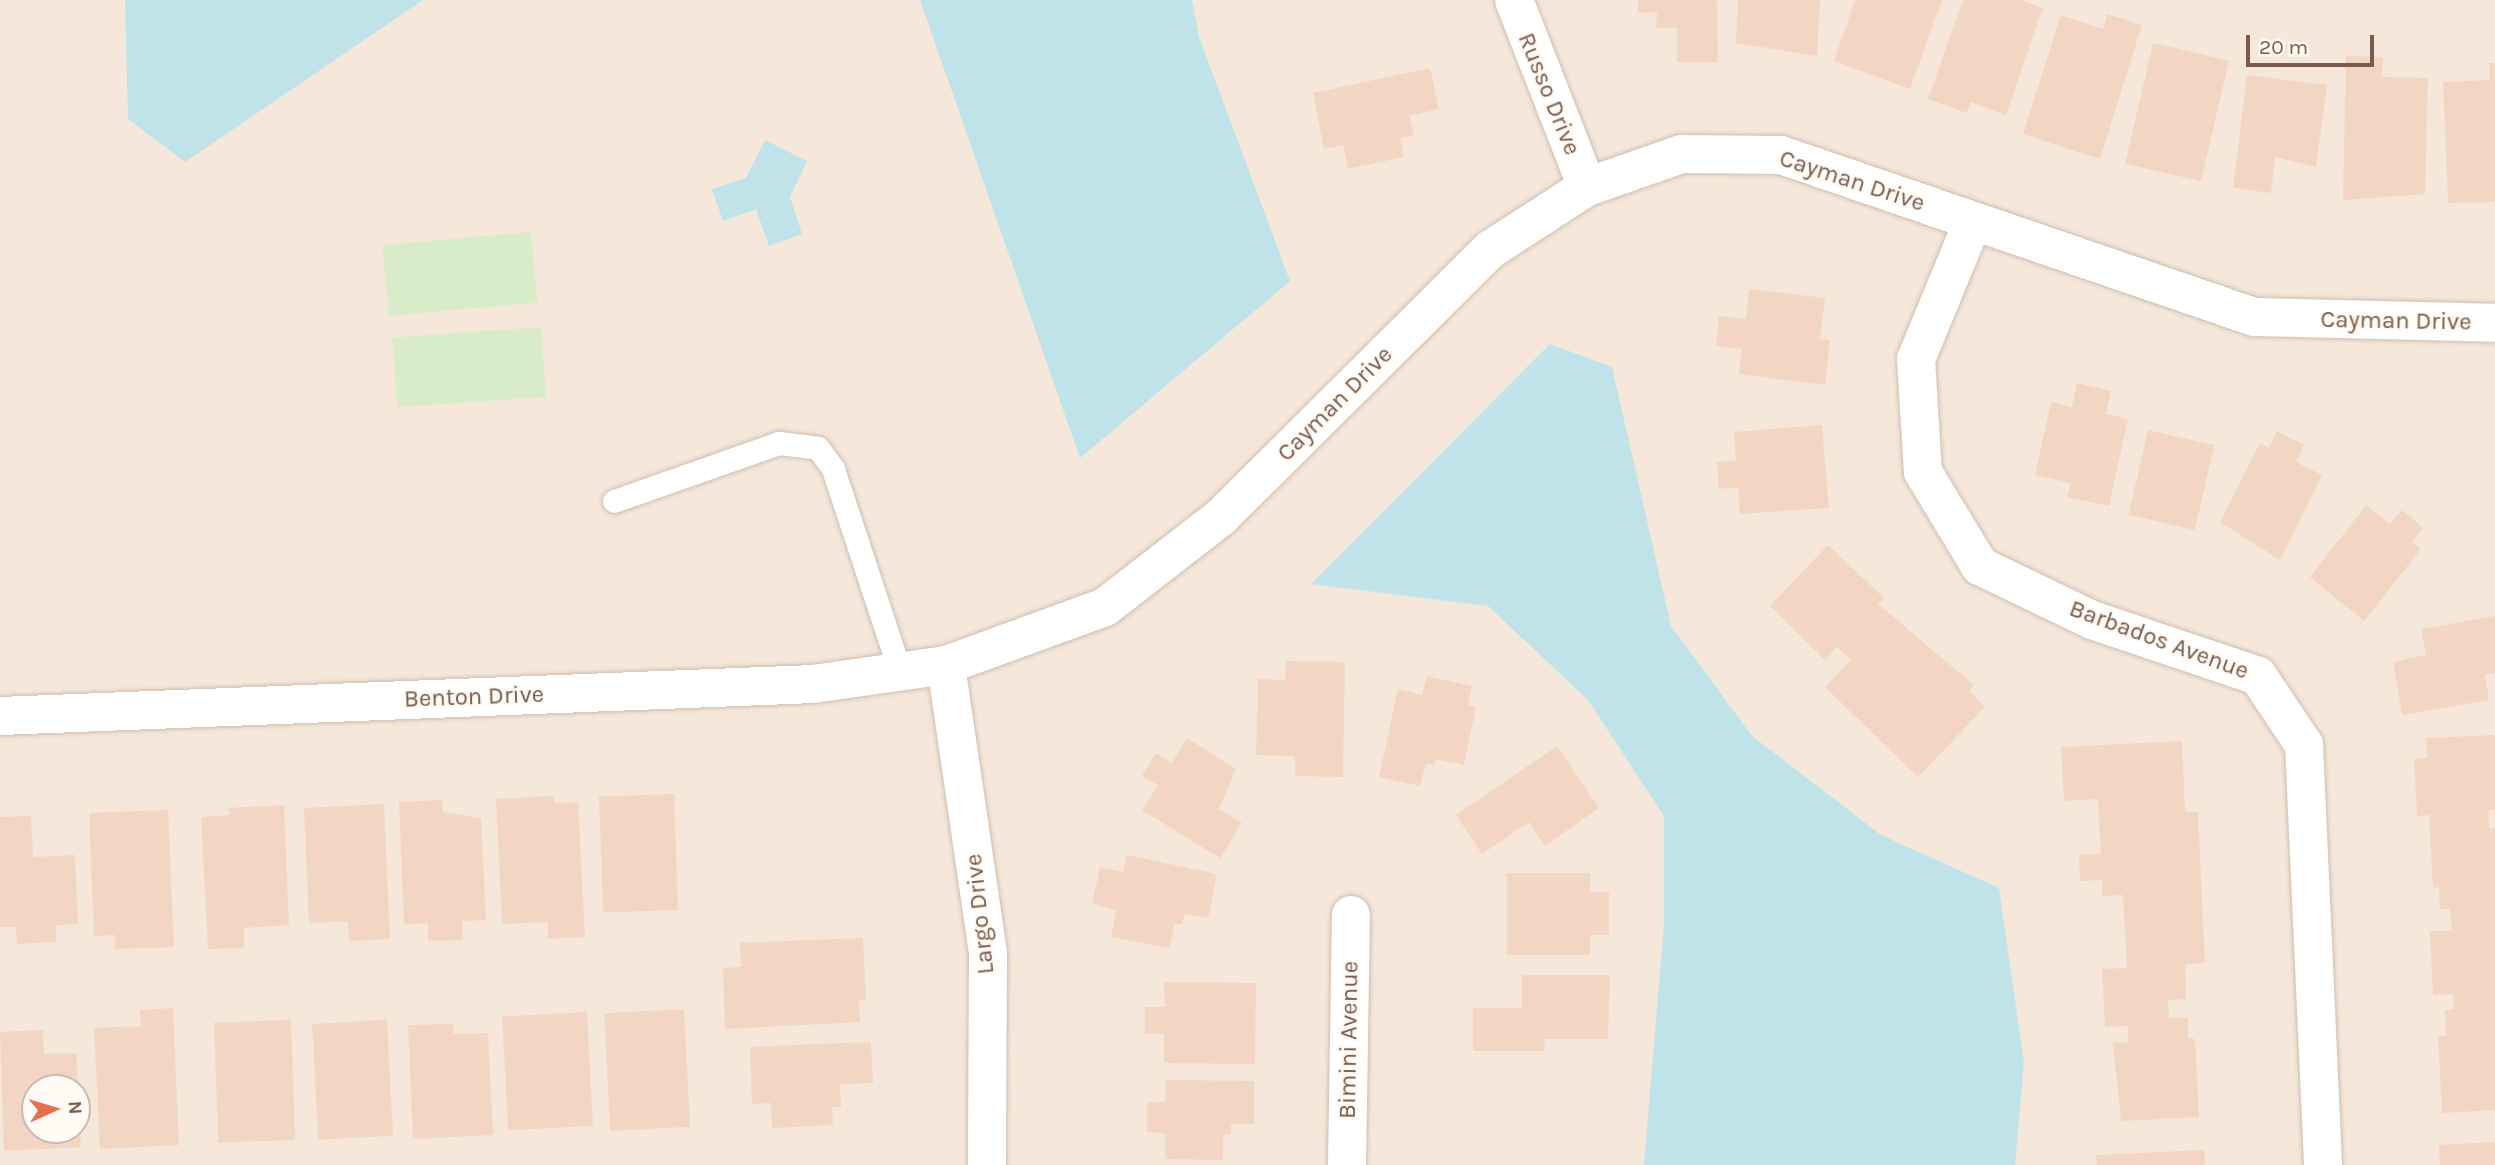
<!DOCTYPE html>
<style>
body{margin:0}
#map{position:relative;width:2495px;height:1165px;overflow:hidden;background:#fdf6ec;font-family:Karla,sans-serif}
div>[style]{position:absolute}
.residential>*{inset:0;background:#f5e8da}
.green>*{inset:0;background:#d8ecc9;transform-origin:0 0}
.water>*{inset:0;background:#bfe3e8}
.building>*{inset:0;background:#f3d5c3;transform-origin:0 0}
.roads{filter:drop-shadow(0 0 2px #d1beb0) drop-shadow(0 0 2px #d1beb0)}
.lane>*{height:23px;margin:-11.5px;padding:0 11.5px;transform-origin:11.5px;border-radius:11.5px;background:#fff}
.street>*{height:38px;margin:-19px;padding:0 19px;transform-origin:19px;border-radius:19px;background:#fff}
span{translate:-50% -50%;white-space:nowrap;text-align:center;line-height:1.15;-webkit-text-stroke:5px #fffaf3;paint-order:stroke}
.street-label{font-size:24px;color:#7a5c4d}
.north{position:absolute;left:21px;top:1074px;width:70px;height:70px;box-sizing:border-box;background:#fffaf3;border:2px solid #cabbb1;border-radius:50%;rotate:86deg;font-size:19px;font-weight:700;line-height:28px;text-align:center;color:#7a5c4d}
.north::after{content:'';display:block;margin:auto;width:24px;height:32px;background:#e76f51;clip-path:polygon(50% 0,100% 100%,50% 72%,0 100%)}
.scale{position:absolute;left:2246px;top:35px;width:128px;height:32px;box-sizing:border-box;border:4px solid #7a5c4d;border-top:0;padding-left:9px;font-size:21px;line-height:24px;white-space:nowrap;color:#7a5c4d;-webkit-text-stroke:5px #fffaf3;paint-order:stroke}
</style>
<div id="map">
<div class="residential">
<i style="clip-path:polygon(evenodd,0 0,2495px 0,2495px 1165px,0 1165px,0 0,35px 1088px,77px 1088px,77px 1130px,35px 1130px,35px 1088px)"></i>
</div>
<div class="green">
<i style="left:531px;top:232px;width:71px;height:149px;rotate:85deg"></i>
<i style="left:541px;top:327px;width:70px;height:149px;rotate:86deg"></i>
</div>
<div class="water">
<i style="clip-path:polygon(125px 0,423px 0,185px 162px,128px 119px)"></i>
<i style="clip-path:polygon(920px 0,1192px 0,1199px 37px,1290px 281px,1080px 458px)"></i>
<i style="clip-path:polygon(765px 140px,807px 161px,790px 197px,802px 234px,769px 246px,756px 209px,723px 221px,712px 189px,746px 178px)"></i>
<i style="clip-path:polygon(1550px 344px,1612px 367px,1671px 626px,1752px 736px,1881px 835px,1999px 888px,2024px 1062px,2015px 1165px,1644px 1165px,1664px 924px,1664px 816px,1588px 700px,1488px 606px,1311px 584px)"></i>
</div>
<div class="building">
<i style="clip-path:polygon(1638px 0,1717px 0,1718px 62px,1677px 62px,1677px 28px,1656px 28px,1657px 12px,1638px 13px)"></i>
<i style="clip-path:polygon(1738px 0,1820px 0,1817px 56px,1736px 43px)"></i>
<i style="clip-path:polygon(1855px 0,1942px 0,1910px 89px,1834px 61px)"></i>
<i style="clip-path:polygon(1963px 0,2020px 0,2043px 8px,2006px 115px,1971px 102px,1967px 113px,1928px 99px)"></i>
<i style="clip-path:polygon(2107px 14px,2142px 25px,2100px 159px,2023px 134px,2061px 15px,2103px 29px)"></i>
<i style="left:2153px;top:43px;width:78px;height:124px;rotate:13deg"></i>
<i style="clip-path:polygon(2346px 56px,2383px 57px,2382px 77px,2428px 78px,2425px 194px,2343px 200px)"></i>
<i style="clip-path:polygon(2489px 63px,2495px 63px,2495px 202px,2448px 203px,2443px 82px,2490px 80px)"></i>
<i style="clip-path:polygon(1430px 68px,1439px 109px,1409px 116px,1414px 135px,1400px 138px,1404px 157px,1348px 169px,1343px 145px,1324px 149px,1313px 93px)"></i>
<i style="clip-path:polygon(2247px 75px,2327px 85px,2316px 167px,2275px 157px,2271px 193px,2233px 188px)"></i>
<i style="clip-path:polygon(1749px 289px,1825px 298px,1820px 339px,1830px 340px,1825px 385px,1739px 374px,1742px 349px,1716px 346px,1719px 316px,1746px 319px)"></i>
<i style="clip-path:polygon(2077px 383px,2111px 391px,2106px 414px,2128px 419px,2109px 506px,2067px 497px,2071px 483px,2035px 475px,2051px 402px,2072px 407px)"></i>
<i style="clip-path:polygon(1822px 425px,1829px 508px,1740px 514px,1738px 487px,1719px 489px,1717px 462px,1736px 461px,1734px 432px)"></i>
<i style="left:2148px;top:430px;width:68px;height:87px;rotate:13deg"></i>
<i style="clip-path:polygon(2277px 431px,2304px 445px,2296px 462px,2322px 475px,2280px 560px,2220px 522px,2260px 443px,2269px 448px)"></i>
<i style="clip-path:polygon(2366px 505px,2390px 524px,2402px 510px,2423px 528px,2412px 542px,2421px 549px,2364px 621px,2310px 577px)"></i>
<i style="clip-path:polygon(1828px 545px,1884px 598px,1878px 604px,1974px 685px,1969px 691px,1985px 707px,1918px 777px,1825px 687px,1851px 660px,1837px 647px,1825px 660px,1770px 606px)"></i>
<i style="clip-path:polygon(2495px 616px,2495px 673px,2485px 675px,2489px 700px,2402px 715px,2393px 662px,2426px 655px,2421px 629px)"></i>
<i style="clip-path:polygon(1286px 661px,1345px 662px,1343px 777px,1295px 776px,1295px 756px,1256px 755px,1258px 679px,1285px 680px)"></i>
<i style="clip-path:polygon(1427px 676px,1472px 686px,1468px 705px,1476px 707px,1464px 765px,1436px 759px,1434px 765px,1426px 763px,1420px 786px,1379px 777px,1398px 689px,1422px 695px)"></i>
<i style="clip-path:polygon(2495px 735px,2495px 810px,2489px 810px,2489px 829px,2495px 828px,2495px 1110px,2442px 1113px,2438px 1036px,2446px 1036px,2445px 1010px,2454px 1009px,2453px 994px,2433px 995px,2430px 931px,2452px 931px,2450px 909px,2440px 909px,2439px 887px,2433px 888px,2429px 815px,2417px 816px,2414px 759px,2427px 758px,2426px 738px)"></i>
<i style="clip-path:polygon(1187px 738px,1236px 769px,1219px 809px,1242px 823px,1220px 858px,1142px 810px,1158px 785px,1142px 776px,1156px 753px,1172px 763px)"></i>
<i style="clip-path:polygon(2182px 741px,2185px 812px,2198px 812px,2205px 963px,2185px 964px,2186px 999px,2168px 1000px,2169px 1018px,2188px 1018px,2188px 1039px,2195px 1039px,2199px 1117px,2121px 1121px,2113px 1043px,2128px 1042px,2128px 1026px,2105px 1027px,2102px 969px,2127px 968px,2123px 895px,2102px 896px,2102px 880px,2080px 881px,2079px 854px,2101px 854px,2098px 799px,2064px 801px,2061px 747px)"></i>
<i style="clip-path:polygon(1557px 746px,1599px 808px,1545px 846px,1529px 822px,1482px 854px,1456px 815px)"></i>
<i style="left:674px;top:794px;width:116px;height:75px;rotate:88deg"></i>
<i style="clip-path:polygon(554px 796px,554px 803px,578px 802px,585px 937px,548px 939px,548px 922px,502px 924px,496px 799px)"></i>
<i style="clip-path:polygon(442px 800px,443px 812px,481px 818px,486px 920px,462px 921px,463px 940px,428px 941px,428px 923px,404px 924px,399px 802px)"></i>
<i style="clip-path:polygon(384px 804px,390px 939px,349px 941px,348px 921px,309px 923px,304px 808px)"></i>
<i style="clip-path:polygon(284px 805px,289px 925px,244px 928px,244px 948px,208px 949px,201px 817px,230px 815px,229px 808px)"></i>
<i style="clip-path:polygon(168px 810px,174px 947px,115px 949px,115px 935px,94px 936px,89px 813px)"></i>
<i style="clip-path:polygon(31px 816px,33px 857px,75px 855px,78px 924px,56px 925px,56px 942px,17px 944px,16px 927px,0 927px,0 817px)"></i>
<i style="clip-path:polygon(1127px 855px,1217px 874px,1208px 918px,1185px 914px,1182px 924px,1175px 923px,1169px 948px,1111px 937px,1116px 910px,1092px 904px,1100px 867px,1123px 872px)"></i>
<i style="clip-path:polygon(1507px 873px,1590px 873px,1590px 892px,1609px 892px,1609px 935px,1590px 935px,1590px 955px,1507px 955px)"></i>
<i style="clip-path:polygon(863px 938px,866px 999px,859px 1000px,860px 1022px,725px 1029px,723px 968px,741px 967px,740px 943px)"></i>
<i style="clip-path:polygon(1522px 975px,1610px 975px,1608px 1039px,1544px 1039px,1545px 1051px,1473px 1051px,1473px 1008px,1522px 1008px)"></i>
<i style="clip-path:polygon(1164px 982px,1256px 983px,1255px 1064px,1164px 1063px,1164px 1034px,1145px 1034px,1145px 1007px,1165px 1007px)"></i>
<i style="clip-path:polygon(173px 1008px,179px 1145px,100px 1149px,94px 1028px,141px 1026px,140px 1010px)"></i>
<i style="left:684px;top:1009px;width:118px;height:80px;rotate:87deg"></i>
<i style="left:587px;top:1012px;width:114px;height:85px;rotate:87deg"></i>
<i style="left:291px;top:1020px;width:120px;height:77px;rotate:88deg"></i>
<i style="left:387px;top:1020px;width:116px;height:75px;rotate:87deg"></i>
<i style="clip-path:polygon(453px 1024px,454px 1034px,488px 1033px,493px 1135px,413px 1139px,408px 1025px)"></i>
<i style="clip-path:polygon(43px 1030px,44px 1054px,76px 1053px,78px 1088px,35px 1088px,35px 1130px,77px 1130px,79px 1114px,81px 1147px,4px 1151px,0 1032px)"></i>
<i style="clip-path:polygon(871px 1042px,873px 1083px,840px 1084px,841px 1107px,832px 1107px,833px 1125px,772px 1128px,771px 1103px,752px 1104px,750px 1047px)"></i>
<i style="clip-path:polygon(1166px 1080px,1254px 1081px,1254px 1124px,1231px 1124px,1231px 1134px,1223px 1134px,1223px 1160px,1165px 1159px,1165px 1133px,1147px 1132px,1147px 1102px,1165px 1102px)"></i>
<i style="clip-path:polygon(2495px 1142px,2495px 1165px,2440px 1165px,2439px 1145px)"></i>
<i style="clip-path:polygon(2204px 1150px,2205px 1165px,2097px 1165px,2096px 1155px)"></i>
</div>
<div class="roads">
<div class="lane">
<i style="left:614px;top:501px;width:175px;rotate:-19.4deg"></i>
<i style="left:779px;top:443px;width:39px;rotate:7deg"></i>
<i style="left:818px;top:448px;width:26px;rotate:54deg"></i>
<i style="left:833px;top:469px;width:213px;rotate:71.7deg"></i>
</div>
<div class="street">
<i style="left:1514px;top:0;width:201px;rotate:68.7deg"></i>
<i style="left:1973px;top:221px;width:149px;rotate:112.4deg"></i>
<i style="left:1916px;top:359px;width:113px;rotate:86.5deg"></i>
<i style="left:1923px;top:472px;width:110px;rotate:58.8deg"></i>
<i style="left:1980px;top:566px;width:124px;rotate:25.7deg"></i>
<i style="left:2092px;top:620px;width:175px;rotate:18.6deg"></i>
<i style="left:2258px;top:676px;width:83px;rotate:56.3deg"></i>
<i style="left:2304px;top:745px;width:420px;rotate:87.4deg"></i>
<i style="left:946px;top:665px;width:292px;rotate:81.7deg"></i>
<i style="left:988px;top:954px;width:211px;rotate:90.3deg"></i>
<i style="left:0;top:716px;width:814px;rotate:-2.25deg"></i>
<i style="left:813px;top:684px;width:134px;rotate:-8.1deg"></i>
<i style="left:946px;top:665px;width:169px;rotate:-20deg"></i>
<i style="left:1105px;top:607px;width:147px;rotate:-37.8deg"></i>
<i style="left:1221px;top:517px;width:380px;rotate:-44.8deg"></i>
<i style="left:1491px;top:249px;width:114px;rotate:-32.9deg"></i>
<i style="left:1587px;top:187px;width:101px;rotate:-19.2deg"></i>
<i style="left:1682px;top:154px;width:99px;rotate:0.6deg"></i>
<i style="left:1781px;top:155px;width:500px;rotate:18.9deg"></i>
<i style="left:2254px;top:317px;width:241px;rotate:1.4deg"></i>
<i style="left:1347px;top:1165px;width:250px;rotate:-89.1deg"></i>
</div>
</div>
<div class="street-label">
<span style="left:1549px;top:94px;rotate:68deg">Russo Drive</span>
<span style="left:1852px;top:181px;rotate:18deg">Cayman Drive</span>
<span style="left:2396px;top:321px;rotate:1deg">Cayman Drive</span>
<span style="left:1335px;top:404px;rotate:-45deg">Cayman Drive</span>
<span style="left:2159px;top:640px;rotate:20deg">Barbados Avenue</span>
<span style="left:474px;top:697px;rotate:-2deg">Benton Drive</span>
<span style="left:980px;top:914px;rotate:-96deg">Largo Drive</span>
<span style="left:1349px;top:1040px;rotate:-89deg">Bimini Avenue</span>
</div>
<div class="north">N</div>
<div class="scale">20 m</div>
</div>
